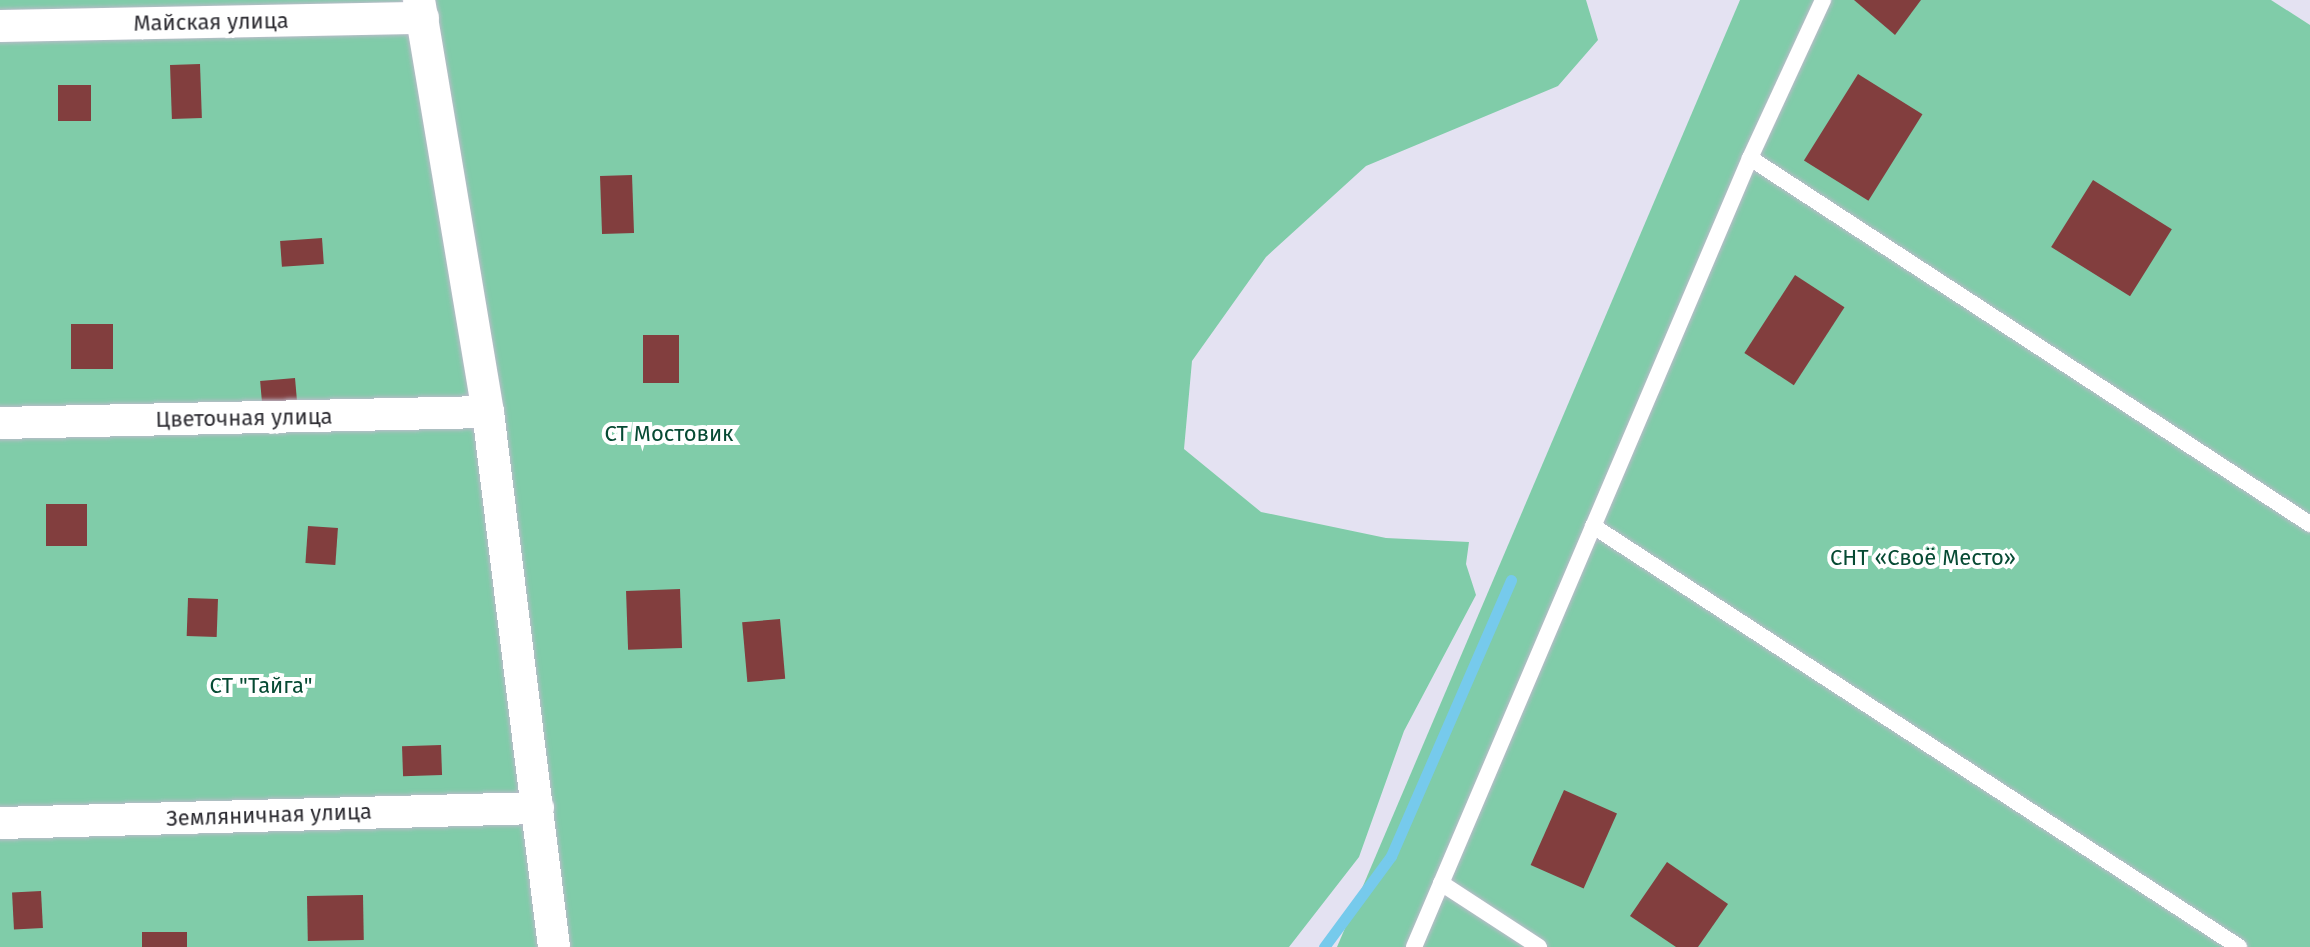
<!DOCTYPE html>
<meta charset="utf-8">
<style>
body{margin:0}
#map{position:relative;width:2310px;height:947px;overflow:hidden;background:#e4e2f2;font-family:"Fira Sans",sans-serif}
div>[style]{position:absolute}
.green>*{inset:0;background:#80cca9}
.stream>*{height:11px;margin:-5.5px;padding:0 5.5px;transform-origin:5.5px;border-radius:5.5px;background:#76caec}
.building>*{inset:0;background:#823e3e;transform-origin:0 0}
.roads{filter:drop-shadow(0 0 2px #bcbaca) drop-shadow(0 0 2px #bcbaca)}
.service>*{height:16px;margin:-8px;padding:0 8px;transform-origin:8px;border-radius:8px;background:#fff}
.minor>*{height:32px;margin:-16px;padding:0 16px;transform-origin:16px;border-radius:16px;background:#fff}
span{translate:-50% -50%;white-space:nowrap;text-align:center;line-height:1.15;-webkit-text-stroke:8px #fff;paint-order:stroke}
.street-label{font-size:22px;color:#2d2c32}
.park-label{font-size:22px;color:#064a33}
</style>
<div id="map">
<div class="green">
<i style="clip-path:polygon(0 0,1586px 0,1598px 40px,1558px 86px,1366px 166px,1266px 257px,1192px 361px,1184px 449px,1261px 512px,1386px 538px,1469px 542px,1466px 564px,1476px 595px,1404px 731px,1359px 857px,1289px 947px,0 947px)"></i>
<i style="clip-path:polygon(1740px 0,2271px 0,2310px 25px,2310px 947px,1337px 947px)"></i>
</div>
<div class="stream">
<i style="left:1324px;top:947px;width:113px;rotate:-53.6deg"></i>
<i style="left:1391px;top:856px;width:301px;rotate:-66.5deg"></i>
</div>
<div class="building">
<i style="clip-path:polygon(1854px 0,1921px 0,1895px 35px)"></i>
<i style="left:200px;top:64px;width:54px;height:30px;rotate:88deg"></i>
<i style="left:1858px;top:74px;width:76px;height:102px;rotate:32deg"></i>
<i style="left:58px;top:85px;width:33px;height:36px"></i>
<i style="left:632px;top:175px;width:58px;height:32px;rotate:88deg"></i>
<i style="left:2093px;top:180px;width:93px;height:79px;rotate:32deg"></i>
<i style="left:322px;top:238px;width:26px;height:42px;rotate:86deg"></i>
<i style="left:1795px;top:275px;width:59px;height:93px;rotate:33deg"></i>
<i style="left:113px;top:324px;width:45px;height:42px;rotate:90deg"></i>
<i style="left:643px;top:335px;width:36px;height:48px"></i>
<i style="left:295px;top:378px;width:25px;height:35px;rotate:85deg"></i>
<i style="left:46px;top:504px;width:41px;height:42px"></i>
<i style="left:308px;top:526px;width:30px;height:37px;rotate:4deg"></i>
<i style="left:680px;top:589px;width:59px;height:54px;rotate:88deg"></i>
<i style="left:188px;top:598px;width:30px;height:38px;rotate:2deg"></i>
<i style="left:780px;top:619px;width:60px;height:38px;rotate:85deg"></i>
<i style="left:441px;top:745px;width:30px;height:39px;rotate:88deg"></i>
<i style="left:1564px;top:790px;width:58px;height:82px;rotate:24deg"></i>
<i style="clip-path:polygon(1667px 862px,1728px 904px,1698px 947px,1676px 947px,1630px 916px)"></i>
<i style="left:41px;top:891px;width:37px;height:29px;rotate:87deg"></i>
<i style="left:363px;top:895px;width:45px;height:56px;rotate:89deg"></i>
<i style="left:142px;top:932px;width:45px;height:15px"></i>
</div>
<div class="roads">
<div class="service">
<i style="left:1750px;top:158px;width:669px;rotate:33.17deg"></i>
<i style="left:1593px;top:526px;width:771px;rotate:33.09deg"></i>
<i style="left:1441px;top:883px;width:117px;rotate:33.1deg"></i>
<i style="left:1414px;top:947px;width:858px;rotate:-66.93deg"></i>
<i style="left:1750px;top:158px;width:174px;rotate:-65.2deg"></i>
</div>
<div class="minor">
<i style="left:419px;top:0;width:418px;rotate:80.5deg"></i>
<i style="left:488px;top:412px;width:539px;rotate:82.97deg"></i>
<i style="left:0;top:26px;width:423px;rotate:-1.1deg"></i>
<i style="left:0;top:423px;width:488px;rotate:-1.3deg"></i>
<i style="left:0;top:823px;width:538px;rotate:-1.6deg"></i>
</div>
</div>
<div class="street-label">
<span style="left:211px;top:22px;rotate:-1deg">Майская улица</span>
<span style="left:244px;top:418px;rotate:-1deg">Цветочная улица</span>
<span style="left:269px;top:815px;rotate:-2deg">Земляничная улица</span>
</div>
<div class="park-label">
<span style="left:669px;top:434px">СТ Мостовик</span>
<span style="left:1923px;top:558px">СНТ «Своё Место»</span>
<span style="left:261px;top:686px">СТ "Тайга"</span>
</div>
</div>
